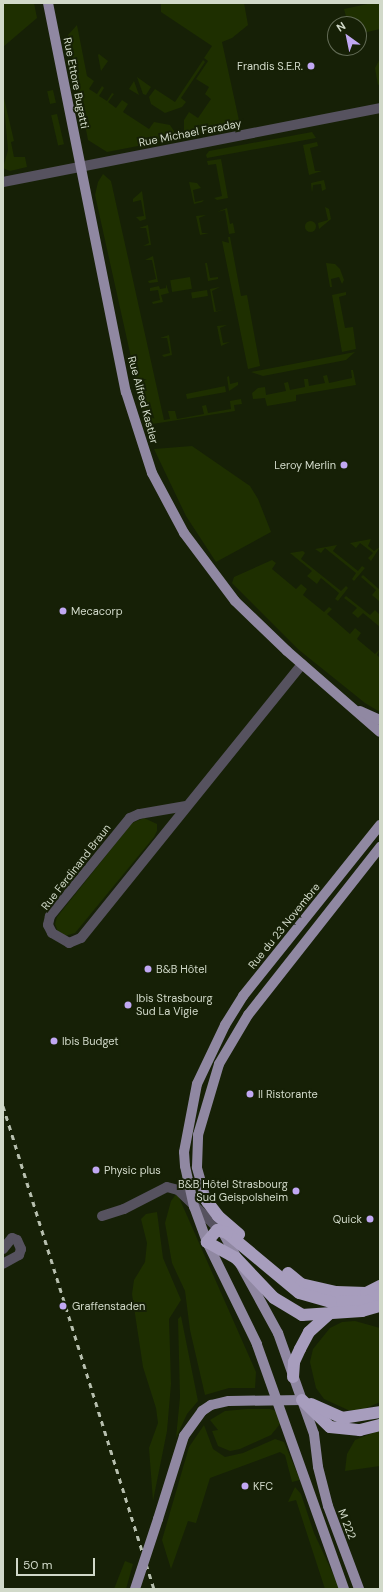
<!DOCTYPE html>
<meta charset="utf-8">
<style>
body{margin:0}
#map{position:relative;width:383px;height:1592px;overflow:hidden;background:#162006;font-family:"DM Sans",sans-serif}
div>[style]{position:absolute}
.green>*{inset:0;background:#1e2f00;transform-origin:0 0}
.round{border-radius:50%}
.minor>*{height:10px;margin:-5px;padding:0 5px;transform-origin:5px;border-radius:5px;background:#56525f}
.major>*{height:10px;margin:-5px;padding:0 5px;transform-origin:5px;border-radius:5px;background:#9088a2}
.highway>*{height:12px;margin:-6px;padding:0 6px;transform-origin:6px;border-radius:6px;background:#a79dbd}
.rail>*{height:3px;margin-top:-1.5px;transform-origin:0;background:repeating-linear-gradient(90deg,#b7bfae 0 5px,transparent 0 10px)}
.major-bridge>*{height:10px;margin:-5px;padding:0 5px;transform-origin:5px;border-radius:5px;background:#9088a2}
.dots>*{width:11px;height:11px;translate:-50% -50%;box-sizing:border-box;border:2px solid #162006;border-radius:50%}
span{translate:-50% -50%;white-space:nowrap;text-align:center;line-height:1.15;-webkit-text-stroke:4px #162006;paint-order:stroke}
.poi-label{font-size:11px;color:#d1d9c9}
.right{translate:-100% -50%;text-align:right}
.left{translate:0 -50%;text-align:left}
.street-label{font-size:11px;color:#d1d9c9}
.frame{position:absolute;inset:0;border:4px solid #d1d9c9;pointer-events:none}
.north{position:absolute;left:327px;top:16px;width:40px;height:40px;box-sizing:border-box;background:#162006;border:1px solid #616a54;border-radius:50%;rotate:327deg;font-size:11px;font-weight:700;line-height:16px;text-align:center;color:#d1d9c9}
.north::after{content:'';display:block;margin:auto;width:14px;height:18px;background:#c1a8f3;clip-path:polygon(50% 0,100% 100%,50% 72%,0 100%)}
.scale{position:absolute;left:16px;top:1558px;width:79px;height:18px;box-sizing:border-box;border:2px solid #d1d9c9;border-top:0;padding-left:5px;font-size:12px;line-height:14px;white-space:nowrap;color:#d1d9c9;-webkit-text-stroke:3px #162006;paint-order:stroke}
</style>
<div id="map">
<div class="green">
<i style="clip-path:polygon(3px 3px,34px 3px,37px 18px,3px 47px)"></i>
<i style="clip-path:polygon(161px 3px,244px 3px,248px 25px,232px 38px,222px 42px,240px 125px,187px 136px,184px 131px,184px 120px,189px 112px,198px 118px,211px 99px,205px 94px,209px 87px,196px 79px,208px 61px,204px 58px,212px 46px,161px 12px)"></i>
<i style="clip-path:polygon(372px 3px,380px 3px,380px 29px,359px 34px,359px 24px,348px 24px,344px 9px)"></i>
<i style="clip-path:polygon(77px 25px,87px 76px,94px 81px,89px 89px,97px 94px,102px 86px,104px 88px,99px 96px,107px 101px,112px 93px,114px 94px,108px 102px,116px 108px,122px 100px,128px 104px,123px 112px,149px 129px,154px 122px,170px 125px,174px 131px,174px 139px,107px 152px,88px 140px,68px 35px)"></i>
<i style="clip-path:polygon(99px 54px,108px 61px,101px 71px,98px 55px)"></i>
<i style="clip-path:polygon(380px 59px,380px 84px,378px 85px,375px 68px)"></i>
<i style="clip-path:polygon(203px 60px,205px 62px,181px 98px,186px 102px,182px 107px,165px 113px,151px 104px,149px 97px,155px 89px,175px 102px)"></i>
<i style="clip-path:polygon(137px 77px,151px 87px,146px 95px,143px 94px)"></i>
<i style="clip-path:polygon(134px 81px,139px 95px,129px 89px)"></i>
<i style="left:53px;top:90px;width:13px;height:6px;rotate:77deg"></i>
<i style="clip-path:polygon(3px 94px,14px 141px,11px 142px,14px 157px,25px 157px,27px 167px,10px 171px,3px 168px,8px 150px)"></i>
<i style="left:57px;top:114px;width:31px;height:6px;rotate:77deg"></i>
<i style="clip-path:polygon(312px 132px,316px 138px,207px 158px,206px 155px,209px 151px)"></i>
<i style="clip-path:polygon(317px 142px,318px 146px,310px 148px,315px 171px,322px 171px,309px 175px,303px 145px)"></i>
<i style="clip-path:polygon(221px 159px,228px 198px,217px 200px,214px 198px,222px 196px,216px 164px,208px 165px,207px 161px)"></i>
<i style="clip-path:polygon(103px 174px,111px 181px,164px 420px,170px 419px,168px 411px,175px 411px,177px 419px,204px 414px,202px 406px,206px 405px,208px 413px,231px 409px,230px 401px,241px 399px,242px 404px,234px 405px,235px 411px,146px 425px,95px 195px,98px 182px)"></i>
<i style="clip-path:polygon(324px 180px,326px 189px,322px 191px,321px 184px,313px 185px,312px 193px,311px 183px)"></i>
<i style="clip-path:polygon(189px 182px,197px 183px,201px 188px,193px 190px,195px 202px,204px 200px,202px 202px,194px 204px)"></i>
<i style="clip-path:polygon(142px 191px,146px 219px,140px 221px,136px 217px,144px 216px,141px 200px,133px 202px,133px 199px)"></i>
<i style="clip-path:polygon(325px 207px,329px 209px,331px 219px,319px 229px,318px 223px,328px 220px)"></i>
<i style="clip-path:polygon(227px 208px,230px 224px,233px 223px,235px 233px,229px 234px,225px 210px,217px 212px)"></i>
<i style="clip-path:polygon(206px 215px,199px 218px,202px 233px,209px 233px,200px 235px,196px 216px)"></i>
<i class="round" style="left:304.5px;top:220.5px;width:11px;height:11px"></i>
<i style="clip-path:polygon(148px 225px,151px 245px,143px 246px,149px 243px,146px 228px,139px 228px)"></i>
<i style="clip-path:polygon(228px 237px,230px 237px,241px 296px,247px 295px,260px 366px,248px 369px,222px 241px,229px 243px)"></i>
<i style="clip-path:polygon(153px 256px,158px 282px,149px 283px,148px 281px,156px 279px,152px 260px,145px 260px)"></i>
<i style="clip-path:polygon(205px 263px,207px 263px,210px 278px,218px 277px,218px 279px,208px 281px)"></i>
<i style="clip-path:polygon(326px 263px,335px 264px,340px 269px,344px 280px,342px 284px,339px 277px,331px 279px,332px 287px,330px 287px)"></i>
<i style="left:190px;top:277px;width:12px;height:20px;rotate:81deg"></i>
<i style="clip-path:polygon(166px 284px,169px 293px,161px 295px,163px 302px,153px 304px,152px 302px,160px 300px,158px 290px,150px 291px,150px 288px,159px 286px,160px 289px,166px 288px)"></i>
<i style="clip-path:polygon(220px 287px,212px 291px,216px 311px,224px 310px,214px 312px,210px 289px)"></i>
<i style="left:207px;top:290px;width:6px;height:16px;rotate:81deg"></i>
<i style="clip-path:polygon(346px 292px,346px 295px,339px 297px,345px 328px,353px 327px,356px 349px,342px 352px,332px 295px)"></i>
<i style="clip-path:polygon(227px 325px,220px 328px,223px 343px,230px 342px,221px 346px,217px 326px)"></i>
<i style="clip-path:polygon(169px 335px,172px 355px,164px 357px,162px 355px,170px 353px,167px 338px,160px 338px)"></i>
<i style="clip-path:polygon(355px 352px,346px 360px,263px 376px,251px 372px)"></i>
<i style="clip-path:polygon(351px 370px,353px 370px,356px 385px,296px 395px,296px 401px,267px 406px,265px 398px,253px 399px,252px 393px,258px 388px,265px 387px,266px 395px,286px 391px,284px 383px,288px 382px,290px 390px,305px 387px,304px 379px,308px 379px,309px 386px,325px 383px,323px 376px,327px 375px,329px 383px,352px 378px)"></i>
<i style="clip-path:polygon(229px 376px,230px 384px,238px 382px,238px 385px,229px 391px,227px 377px)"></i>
<i style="clip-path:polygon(225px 386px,226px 392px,187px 399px,186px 394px)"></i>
<i style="clip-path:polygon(192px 446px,250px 486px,258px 499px,271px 532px,216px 562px,186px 516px,154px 449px)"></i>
<i style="clip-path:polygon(371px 539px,368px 546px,374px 551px,380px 547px,371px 561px,368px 558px,373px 553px,360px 543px,356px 548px,350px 543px)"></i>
<i style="clip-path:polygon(337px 545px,333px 551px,358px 571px,362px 566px,365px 568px,354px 581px,352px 579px,356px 573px,325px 548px,321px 553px,315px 549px)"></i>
<i style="clip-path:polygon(303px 551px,305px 553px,301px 559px,341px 591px,346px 586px,348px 588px,338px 601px,335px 599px,339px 593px,321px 578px,317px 584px,307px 576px,312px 571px,290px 553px)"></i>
<i style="clip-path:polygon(272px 560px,276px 563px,272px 569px,296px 589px,301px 584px,307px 589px,303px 595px,324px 612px,329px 607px,332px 609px,327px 614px,350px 634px,355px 628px,361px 633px,357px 639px,375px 654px,380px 649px,377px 655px,380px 658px,380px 712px,365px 703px,299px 650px,232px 583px,234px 577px)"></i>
<i style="clip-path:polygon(363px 575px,380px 590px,380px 602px,372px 595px,376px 590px,361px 577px)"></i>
<i style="clip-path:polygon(346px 596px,370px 615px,375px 610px,380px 615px,380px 627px,363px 613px,358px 618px,352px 613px,357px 608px,344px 598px)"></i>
<i style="clip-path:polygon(144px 818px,157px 824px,157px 831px,154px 837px,75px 933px,65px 936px,58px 932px,55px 924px,57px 917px,132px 823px)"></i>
<i style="clip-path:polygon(177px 1193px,256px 1372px,255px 1388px,229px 1388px,205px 1395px,190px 1330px,185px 1291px,172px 1263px,165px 1223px,171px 1201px)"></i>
<i style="clip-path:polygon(157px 1212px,163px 1258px,181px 1300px,169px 1319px,171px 1384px,167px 1431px,153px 1501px,149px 1448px,158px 1423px,156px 1408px,143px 1367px,132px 1294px,134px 1280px,145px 1262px,147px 1243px,141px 1219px,146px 1214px)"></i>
<i style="clip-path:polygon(181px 1316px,198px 1401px,187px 1414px,176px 1438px,180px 1397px,178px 1319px)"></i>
<i style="clip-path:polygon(355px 1321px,380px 1328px,380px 1402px,362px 1410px,348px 1410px,324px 1399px,316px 1388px,310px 1362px,313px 1349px,330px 1328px,342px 1322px)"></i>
<i style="clip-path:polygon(247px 1409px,270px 1409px,280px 1412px,280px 1424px,271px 1435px,240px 1449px,230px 1451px,218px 1446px,212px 1431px,218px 1430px,210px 1420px,225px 1411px)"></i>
<i style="clip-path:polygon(204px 1425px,213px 1449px,225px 1457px,243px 1453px,275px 1439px,284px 1442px,300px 1480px,292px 1482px,285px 1455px,280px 1452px,210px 1478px,196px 1523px,188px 1521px,171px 1569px,162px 1540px,189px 1447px)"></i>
<i style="clip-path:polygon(380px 1430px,380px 1466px,345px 1471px,347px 1454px,355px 1440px)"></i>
<i style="clip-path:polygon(295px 1487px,301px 1494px,314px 1533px,340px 1589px,325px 1589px,296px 1500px,288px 1502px)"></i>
<i style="clip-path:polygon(125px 1561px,133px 1564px,126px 1589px,114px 1589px)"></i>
</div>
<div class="minor">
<i style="left:3px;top:182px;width:384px;rotate:-11.1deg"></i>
<i style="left:186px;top:806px;width:48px;rotate:170.3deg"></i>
<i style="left:139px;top:814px;width:10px;rotate:156deg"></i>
<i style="left:130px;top:818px;width:127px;rotate:129.2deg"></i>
<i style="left:50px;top:916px;width:9px;rotate:103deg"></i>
<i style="left:48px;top:925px;width:9px;rotate:63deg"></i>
<i style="left:52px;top:933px;width:20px;rotate:30deg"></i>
<i style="left:69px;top:943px;width:13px;rotate:-23deg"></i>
<i style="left:81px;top:938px;width:352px;rotate:-51.1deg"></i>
<i style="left:102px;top:1216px;width:23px;rotate:-18deg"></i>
<i style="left:124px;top:1209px;width:48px;rotate:-27.1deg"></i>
<i style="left:167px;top:1187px;width:11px;rotate:15deg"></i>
<i style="left:178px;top:1190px;width:61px;rotate:43.7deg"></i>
<i style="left:3px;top:1249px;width:14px;rotate:-51deg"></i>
<i style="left:12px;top:1238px;width:5px;rotate:22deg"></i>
<i style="left:17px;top:1240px;width:10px;rotate:66deg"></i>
<i style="left:21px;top:1249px;width:6px;rotate:108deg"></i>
<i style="left:19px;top:1255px;width:18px;rotate:151deg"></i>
</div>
<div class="major">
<i style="left:48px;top:3px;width:397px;rotate:78.7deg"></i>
<i style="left:126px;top:392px;width:85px;rotate:72.2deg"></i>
<i style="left:152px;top:473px;width:68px;rotate:61.9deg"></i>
<i style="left:184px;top:533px;width:85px;rotate:53.1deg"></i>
<i style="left:235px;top:601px;width:72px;rotate:43.9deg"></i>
<i style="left:287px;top:651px;width:123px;rotate:41.1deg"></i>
<i style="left:360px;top:711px;width:22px;rotate:24deg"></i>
<i style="left:207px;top:1203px;width:37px;rotate:-106deg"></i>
<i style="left:197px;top:1167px;width:32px;rotate:-88deg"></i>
<i style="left:198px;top:1135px;width:74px;rotate:-73.5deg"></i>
<i style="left:219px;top:1064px;width:57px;rotate:-59.4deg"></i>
<i style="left:248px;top:1015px;width:214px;rotate:-51.8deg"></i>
<i style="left:221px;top:1229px;width:119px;rotate:61.3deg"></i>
<i style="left:278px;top:1333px;width:107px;rotate:70.4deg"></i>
<i style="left:314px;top:1434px;width:33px;rotate:83deg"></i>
<i style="left:318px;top:1467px;width:40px;rotate:75.6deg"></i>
<i style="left:328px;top:1506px;width:89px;rotate:69.5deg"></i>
<i style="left:158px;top:1519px;width:87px;rotate:-72.6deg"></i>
<i style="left:184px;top:1436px;width:31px;rotate:-54deg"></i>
<i style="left:202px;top:1411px;width:11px;rotate:-34deg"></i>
<i style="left:211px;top:1405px;width:18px;rotate:-13deg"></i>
<i style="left:229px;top:1401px;width:73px;rotate:-0.8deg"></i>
<i style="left:344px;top:1589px;width:260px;rotate:-109.6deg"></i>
<i style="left:257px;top:1344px;width:114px;rotate:-116.1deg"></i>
<i style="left:207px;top:1242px;width:37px;rotate:-110deg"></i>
<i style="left:194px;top:1207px;width:42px;rotate:-102.4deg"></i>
<i style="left:185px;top:1166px;width:14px;rotate:-94deg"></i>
<i style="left:184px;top:1152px;width:69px;rotate:-79.2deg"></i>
<i style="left:197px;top:1084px;width:65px;rotate:-64.6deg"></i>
<i style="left:225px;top:1025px;width:34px;rotate:-58deg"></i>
<i style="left:243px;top:996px;width:219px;rotate:-51.3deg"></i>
</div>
<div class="highway">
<i style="left:203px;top:1196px;width:25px;rotate:53deg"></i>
<i style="left:218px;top:1216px;width:28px;rotate:41deg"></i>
<i style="left:288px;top:1273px;width:17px;rotate:40deg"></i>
<i style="left:301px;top:1284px;width:36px;rotate:13deg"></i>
<i style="left:336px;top:1292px;width:30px;rotate:2deg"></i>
<i style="left:366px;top:1293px;width:16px;rotate:-27deg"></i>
<i style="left:380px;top:1295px;width:13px;rotate:153deg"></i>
<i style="left:368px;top:1301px;width:37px;rotate:178deg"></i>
<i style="left:331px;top:1302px;width:33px;rotate:-164deg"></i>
<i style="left:299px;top:1293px;width:94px;rotate:-140.2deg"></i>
<i style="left:227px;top:1233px;width:10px;rotate:-163deg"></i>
<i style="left:217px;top:1230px;width:16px;rotate:130deg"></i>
<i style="left:207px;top:1242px;width:33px;rotate:29deg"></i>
<i style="left:236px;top:1258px;width:55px;rotate:46.5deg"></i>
<i style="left:274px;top:1298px;width:33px;rotate:31deg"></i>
<i style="left:302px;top:1315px;width:60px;rotate:-3.8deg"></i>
<i style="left:362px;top:1311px;width:19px;rotate:-16deg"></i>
<i style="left:293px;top:1377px;width:15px;rotate:-86deg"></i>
<i style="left:294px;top:1362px;width:14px;rotate:-65deg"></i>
<i style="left:300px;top:1349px;width:19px;rotate:-62deg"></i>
<i style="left:309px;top:1332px;width:28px;rotate:-42deg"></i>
<i style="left:302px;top:1400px;width:39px;rotate:44deg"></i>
<i style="left:330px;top:1427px;width:30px;rotate:6deg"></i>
<i style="left:360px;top:1430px;width:21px;rotate:-14deg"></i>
<i style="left:311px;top:1404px;width:34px;rotate:24deg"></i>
<i style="left:342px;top:1418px;width:38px;rotate:-9deg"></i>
</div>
<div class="rail">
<i style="left:3px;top:1106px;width:506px;rotate:72.64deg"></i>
</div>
<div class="major-bridge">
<i style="left:135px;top:1589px;width:74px;rotate:-71.8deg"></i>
</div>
<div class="dots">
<i style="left:311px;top:66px;background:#c1a8f3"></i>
<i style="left:344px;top:465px;background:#c1a8f3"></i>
<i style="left:63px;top:611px;background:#c1a8f3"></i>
<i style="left:148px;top:969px;background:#c1a8f3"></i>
<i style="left:128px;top:1005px;background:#c1a8f3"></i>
<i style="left:54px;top:1041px;background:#c1a8f3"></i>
<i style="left:250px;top:1094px;background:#c1a8f3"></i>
<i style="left:96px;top:1170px;background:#c1a8f3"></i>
<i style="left:296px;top:1191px;background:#c1a8f3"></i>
<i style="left:370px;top:1219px;background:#c1a8f3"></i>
<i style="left:63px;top:1306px;background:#c1a8f3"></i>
<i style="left:245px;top:1486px;background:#c1a8f3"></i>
</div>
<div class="poi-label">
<span class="right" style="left:303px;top:66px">Frandis S.E.R.</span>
<span class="right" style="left:336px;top:465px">Leroy Merlin</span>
<span class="left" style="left:71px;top:611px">Mecacorp</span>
<span class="left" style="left:156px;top:969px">B&amp;B Hôtel</span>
<span class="left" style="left:136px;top:1005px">Ibis Strasbourg<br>Sud La Vigie</span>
<span class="left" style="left:62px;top:1041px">Ibis Budget</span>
<span class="left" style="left:258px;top:1094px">Il Ristorante</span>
<span class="left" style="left:104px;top:1170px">Physic plus</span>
<span class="right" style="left:288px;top:1191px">B&amp;B Hôtel Strasbourg<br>Sud Geispolsheim</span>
<span class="right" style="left:362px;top:1219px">Quick</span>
<span class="left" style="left:72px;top:1306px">Graffenstaden</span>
<span class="left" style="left:253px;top:1486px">KFC</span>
</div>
<div class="street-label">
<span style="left:76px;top:83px;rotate:79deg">Rue Ettore Bugatti</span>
<span style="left:190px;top:133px;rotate:-11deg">Rue Michael Faraday</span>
<span style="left:143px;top:400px;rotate:75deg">Rue Alfred Kastler</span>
<span style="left:76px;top:867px;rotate:-52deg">Rue Ferdinand Braun</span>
<span style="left:284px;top:926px;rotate:-51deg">Rue du 23 Novembre</span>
<span style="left:347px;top:1524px;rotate:69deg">M 222</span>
</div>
<div class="frame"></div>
<div class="north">N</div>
<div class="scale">50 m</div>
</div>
